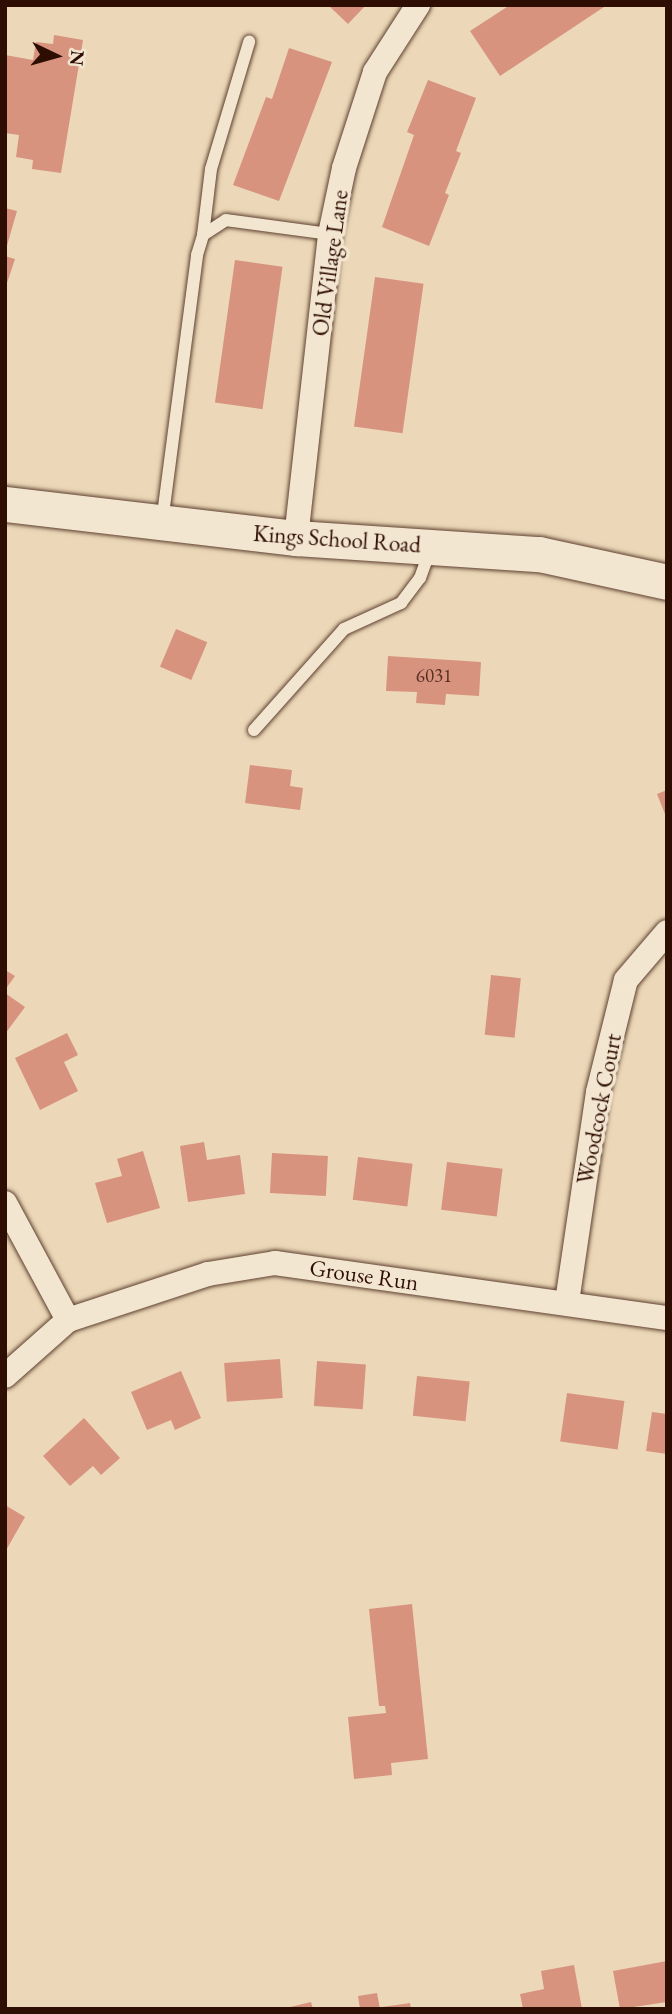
<!DOCTYPE html>
<style>
body{margin:0}
#map{position:relative;width:672px;height:2014px;overflow:hidden;background:#ecd8b8;font-family:"EB Garamond",serif}
div>[style]{position:absolute}
.building>*{inset:0;background:#d7937e;transform-origin:0 0}
.roads{filter:drop-shadow(0 0 2px #5e4030) drop-shadow(0 0 2px #5e4030)}
.lane>*{height:12px;margin:-6px;padding:0 6px;transform-origin:6px;border-radius:6px;background:#f3e6d1}
.street>*{height:24px;margin:-12px;padding:0 12px;transform-origin:12px;border-radius:12px;background:#f3e6d1}
.secondary>*{height:35px;margin:-17.5px;padding:0 17.5px;transform-origin:17.5px;border-radius:17.5px;background:#f3e6d1}
span{translate:-50% -50%;white-space:nowrap;text-align:center;line-height:1.15;-webkit-text-stroke:7px #f3e6d1;paint-order:stroke}
.number-label{font-size:19px;color:#582e22}
.number-label span{-webkit-text-stroke-width:0}
.street-label{font-size:23px;color:#2e0d03}
.frame{position:absolute;inset:0;border:7px solid #2e0d03;pointer-events:none}
.north{position:absolute;left:21px;top:21px;width:70px;height:70px;-webkit-text-stroke:5px #f3e6d1;paint-order:stroke;rotate:95deg;font-size:19px;font-weight:700;line-height:28px;text-align:center;color:#2e0d03}
.north::after{content:'';display:block;margin:auto;width:24px;height:32px;background:#2e0d03;clip-path:polygon(50% 0,100% 100%,50% 72%,0 100%)}
</style>
<div id="map">
<div class="building">
<i style="clip-path:polygon(328px 5px,366px 5px,348px 24px)"></i>
<i style="clip-path:polygon(510px 5px,607px 5px,500px 76px,470px 31px)"></i>
<i style="clip-path:polygon(54px 35px,83px 40px,61px 173px,32px 169px,33px 160px,16px 157px,19px 135px,5px 133px,5px 55px,33px 60px,36px 42px,53px 44px)"></i>
<i style="clip-path:polygon(289px 48px,332px 62px,279px 201px,233px 185px,266px 97px,272px 99px)"></i>
<i style="clip-path:polygon(428px 80px,476px 98px,456px 151px,461px 153px,445px 193px,449px 195px,429px 246px,382px 227px,414px 135px,407px 132px)"></i>
<i style="clip-path:polygon(5px 208px,17px 211px,6px 249px,5px 249px)"></i>
<i style="clip-path:polygon(5px 256px,15px 259px,6px 286px,5px 286px)"></i>
<i style="left:235px;top:260px;width:48px;height:144px;rotate:8deg"></i>
<i style="left:375px;top:277px;width:49px;height:151px;rotate:8deg"></i>
<i style="left:176px;top:629px;width:34px;height:41px;rotate:23deg"></i>
<i style="clip-path:polygon(388px 656px,481px 662px,479px 696px,446px 694px,445px 705px,416px 703px,417px 692px,386px 691px)"></i>
<i style="clip-path:polygon(250px 765px,292px 770px,290px 786px,303px 788px,300px 810px,245px 803px)"></i>
<i style="clip-path:polygon(667px 790px,667px 819px,657px 794px)"></i>
<i style="clip-path:polygon(5px 970px,15px 976px,5px 990px)"></i>
<i style="left:491px;top:975px;width:30px;height:60px;rotate:6deg"></i>
<i style="clip-path:polygon(5px 993px,25px 1007px,5px 1034px)"></i>
<i style="clip-path:polygon(67px 1033px,78px 1055px,64px 1062px,78px 1091px,40px 1110px,15px 1058px)"></i>
<i style="clip-path:polygon(204px 1142px,207px 1160px,240px 1155px,245px 1194px,188px 1202px,180px 1146px)"></i>
<i style="clip-path:polygon(143px 1151px,160px 1208px,107px 1223px,95px 1183px,122px 1176px,117px 1159px)"></i>
<i style="left:272px;top:1153px;width:56px;height:40px;rotate:3deg"></i>
<i style="left:358px;top:1157px;width:55px;height:43px;rotate:7deg"></i>
<i style="left:447px;top:1162px;width:56px;height:48px;rotate:7deg"></i>
<i style="left:280px;top:1359px;width:39px;height:56px;rotate:86deg"></i>
<i style="left:317px;top:1361px;width:49px;height:45px;rotate:4deg"></i>
<i style="clip-path:polygon(181px 1371px,201px 1418px,175px 1430px,171px 1420px,147px 1430px,131px 1392px)"></i>
<i style="left:417px;top:1376px;width:53px;height:40px;rotate:6deg"></i>
<i style="left:567px;top:1393px;width:58px;height:49px;rotate:8deg"></i>
<i style="clip-path:polygon(652px 1412px,667px 1414px,667px 1454px,646px 1451px)"></i>
<i style="clip-path:polygon(84px 1418px,120px 1458px,101px 1475px,93px 1466px,70px 1486px,43px 1456px)"></i>
<i style="clip-path:polygon(5px 1505px,25px 1517px,5px 1552px)"></i>
<i style="clip-path:polygon(412px 1604px,428px 1759px,391px 1763px,392px 1775px,354px 1779px,348px 1717px,386px 1713px,385px 1706px,379px 1706px,369px 1609px)"></i>
<i style="clip-path:polygon(667px 1961px,667px 2002px,620px 2009px,613px 1971px)"></i>
<i style="clip-path:polygon(574px 1965px,582px 2009px,523px 2009px,520px 1994px,544px 1989px,541px 1971px)"></i>
<i style="clip-path:polygon(377px 1993px,380px 2009px,360px 2009px,358px 1996px)"></i>
<i style="clip-path:polygon(311px 2002px,313px 2009px,286px 2009px,286px 2008px)"></i>
<i style="clip-path:polygon(410px 2003px,411px 2009px,382px 2009px,382px 2007px)"></i>
</div>
<div class="roads">
<div class="lane">
<i style="left:203px;top:235px;width:66px;rotate:-83.1deg"></i>
<i style="left:211px;top:169px;width:133px;rotate:-73.3deg"></i>
<i style="left:162px;top:522px;width:269px;rotate:-82.5deg"></i>
<i style="left:197px;top:255px;width:21px;rotate:-73deg"></i>
<i style="left:203px;top:235px;width:27px;rotate:-33deg"></i>
<i style="left:226px;top:220px;width:105px;rotate:7.7deg"></i>
<i style="left:254px;top:730px;width:135px;rotate:-48.3deg"></i>
<i style="left:344px;top:629px;width:63px;rotate:-24.5deg"></i>
<i style="left:401px;top:603px;width:31px;rotate:-53deg"></i>
<i style="left:420px;top:578px;width:30px;rotate:-70deg"></i>
</div>
<div class="street">
<i style="left:296px;top:538px;width:306px;rotate:-83.6deg"></i>
<i style="left:330px;top:234px;width:67px;rotate:-78deg"></i>
<i style="left:344px;top:168px;width:101px;rotate:-72.1deg"></i>
<i style="left:375px;top:72px;width:80px;rotate:-57.3deg"></i>
<i style="left:5px;top:1203px;width:133px;rotate:61.7deg"></i>
<i style="left:567px;top:1302px;width:212px;rotate:-81.6deg"></i>
<i style="left:598px;top:1092px;width:115px;rotate:-76deg"></i>
<i style="left:626px;top:980px;width:63px;rotate:-49.5deg"></i>
<i style="left:5px;top:1376px;width:84px;rotate:-41.6deg"></i>
<i style="left:68px;top:1320px;width:147px;rotate:-18.2deg"></i>
<i style="left:208px;top:1274px;width:68px;rotate:-9.3deg"></i>
<i style="left:275px;top:1263px;width:396px;rotate:8deg"></i>
</div>
<div class="secondary">
<i style="left:5px;top:504px;width:293px;rotate:6.7deg"></i>
<i style="left:296px;top:538px;width:244px;rotate:3.8deg"></i>
<i style="left:539px;top:554px;width:131px;rotate:12.3deg"></i>
</div>
</div>
<div class="number-label">
<span style="left:434px;top:676px">6031</span>
</div>
<div class="street-label">
<span style="left:330px;top:263px;rotate:-82deg">Old Village Lane</span>
<span style="left:337px;top:539px;rotate:4deg">Kings School Road</span>
<span style="left:599px;top:1109px;rotate:-79deg">Woodcock Court</span>
<span style="left:364px;top:1275px;rotate:8deg">Grouse Run</span>
</div>
<div class="frame"></div>
<div class="north">N</div>
</div>
